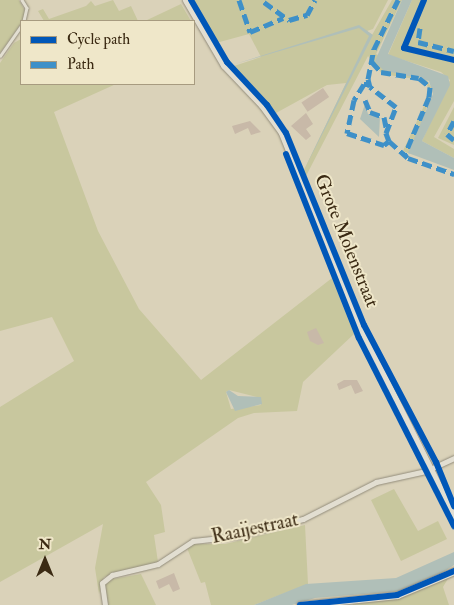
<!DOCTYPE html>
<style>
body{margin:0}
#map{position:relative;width:454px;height:605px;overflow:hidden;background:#dad2b9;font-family:"IM FELL Double Pica",serif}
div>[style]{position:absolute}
.green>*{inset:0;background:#c8c79e}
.water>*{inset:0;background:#b0bfb8}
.building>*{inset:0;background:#c8b9a8;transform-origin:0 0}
.roads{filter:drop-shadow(0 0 1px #928c7b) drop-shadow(0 0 1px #928c7b)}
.lane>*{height:2.5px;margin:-1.25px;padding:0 1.25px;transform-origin:1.25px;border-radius:1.25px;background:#e2ded1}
.street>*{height:5px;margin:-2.5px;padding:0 2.5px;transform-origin:2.5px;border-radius:2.5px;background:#e2ded1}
.secondary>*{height:7px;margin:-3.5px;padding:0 3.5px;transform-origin:3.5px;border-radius:3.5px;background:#e2ded1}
.quiet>*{height:5px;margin-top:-2.5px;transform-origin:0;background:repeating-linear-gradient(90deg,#3e90c8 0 10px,transparent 0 15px)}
.cycleway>*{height:6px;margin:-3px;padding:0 3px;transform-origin:3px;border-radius:3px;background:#0057b8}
span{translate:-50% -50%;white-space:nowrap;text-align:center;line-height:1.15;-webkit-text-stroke:4px #efe7c9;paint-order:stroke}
.street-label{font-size:19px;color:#3b2a13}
.legend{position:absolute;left:20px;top:20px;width:175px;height:65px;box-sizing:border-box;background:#efe7c9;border:1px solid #a79b80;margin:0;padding:6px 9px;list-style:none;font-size:15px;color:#3b2a13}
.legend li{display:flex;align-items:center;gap:10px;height:25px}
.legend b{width:25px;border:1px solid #a79b80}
.north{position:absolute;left:20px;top:535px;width:50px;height:50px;-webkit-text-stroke:4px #efe7c9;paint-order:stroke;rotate:0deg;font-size:14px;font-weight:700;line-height:20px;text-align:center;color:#3b2a13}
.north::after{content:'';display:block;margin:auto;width:18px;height:22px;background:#3b2a13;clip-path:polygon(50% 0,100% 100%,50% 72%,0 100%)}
</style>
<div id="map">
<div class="green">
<i style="clip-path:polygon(0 0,19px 0,25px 11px,23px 21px,0 53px)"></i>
<i style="clip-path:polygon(113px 0,119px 11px,131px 6px,138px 21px,44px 21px,38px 11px,43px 9px,49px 19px,86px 6px,91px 1px,95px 6px)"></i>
<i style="clip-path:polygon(193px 0,388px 0,373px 29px,367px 31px,372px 35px,392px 0,402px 0,376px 54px,426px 79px,433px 90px,410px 154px,403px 151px,430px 93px,427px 85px,422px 80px,382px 74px,368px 56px,305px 178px,303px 172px,346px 83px,327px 85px,276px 113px,234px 66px,261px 57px,249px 34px,216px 43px)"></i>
<i style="clip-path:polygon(412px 0,422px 0,403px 49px,454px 61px,454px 101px,434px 137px,454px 149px,454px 158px,422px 141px,450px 80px,441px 72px,388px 55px)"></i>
<i style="clip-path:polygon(425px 0,454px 0,454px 59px,405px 46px)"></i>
<i style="clip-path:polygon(181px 4px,191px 21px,145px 21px)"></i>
<i style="clip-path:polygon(evenodd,21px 39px,21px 84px,116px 84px,54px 112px,98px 231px,139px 309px,201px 380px,332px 278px,354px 334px,303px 382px,297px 411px,254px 413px,238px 418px,146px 482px,161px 505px,165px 532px,154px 535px,158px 562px,104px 577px,99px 594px,95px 568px,103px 524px,0 582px,0 407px,74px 361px,52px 317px,0 331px,0 63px,14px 43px,21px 39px,229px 390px,257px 397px,261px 405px,231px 409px,226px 392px,229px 390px)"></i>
<i style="clip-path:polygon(454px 107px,454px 145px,438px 138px)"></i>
<i style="clip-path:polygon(394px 489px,418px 531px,438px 521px,447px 539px,401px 561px,371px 500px)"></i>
<i style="clip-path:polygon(305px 525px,308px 584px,254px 605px,211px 605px,205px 582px,201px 583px,187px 548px,193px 544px,225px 544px)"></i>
<i style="clip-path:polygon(141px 574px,156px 605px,108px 605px,104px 583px,107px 580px)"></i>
<i style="clip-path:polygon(449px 577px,443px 587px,449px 605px,353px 605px,351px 601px,406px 595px)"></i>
</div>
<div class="water">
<i style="clip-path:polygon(402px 0,412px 0,388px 54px,448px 76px,450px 85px,422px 141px,454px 158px,454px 170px,408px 153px,433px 94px,429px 81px,383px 70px,375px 61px)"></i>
<i style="clip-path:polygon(359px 25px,373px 35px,304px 170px,369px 36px,359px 28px,235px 64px)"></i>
<i style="clip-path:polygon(365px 104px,368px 114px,380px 117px,379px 137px,360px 119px)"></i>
<i style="clip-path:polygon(229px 390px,238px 396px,261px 397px,262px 404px,235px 411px,226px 392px)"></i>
<i style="clip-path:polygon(454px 552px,454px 565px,429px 581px,400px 591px,315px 598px,292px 605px,254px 605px,306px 584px,396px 578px)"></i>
</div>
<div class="building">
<i style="left:323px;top:88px;width:11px;height:26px;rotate:56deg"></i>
<i style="clip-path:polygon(306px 113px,313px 124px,306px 129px,311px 136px,306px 140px,291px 126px)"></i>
<i style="clip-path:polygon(250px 121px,261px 132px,251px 135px,248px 128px,235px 134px,232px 126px)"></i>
<i style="clip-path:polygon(316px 328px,324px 343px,318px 345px,310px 341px,307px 332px)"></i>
<i style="clip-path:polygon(344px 380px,357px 380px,363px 391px,355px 394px,351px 385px,339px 390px,337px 384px)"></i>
<i style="clip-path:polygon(174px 573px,180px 589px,173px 592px,169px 584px,159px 589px,156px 581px)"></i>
</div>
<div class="roads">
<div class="lane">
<i style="left:22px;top:0;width:9px;rotate:58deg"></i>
<i style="left:27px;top:8px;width:13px;rotate:103deg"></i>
<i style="left:0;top:56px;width:37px;rotate:-55deg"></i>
</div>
<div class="street">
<i style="left:105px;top:605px;width:22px;rotate:-98deg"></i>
<i style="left:102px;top:583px;width:13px;rotate:-39deg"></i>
<i style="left:112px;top:575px;width:47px;rotate:-13.4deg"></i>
<i style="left:158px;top:564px;width:42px;rotate:-33.3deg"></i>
<i style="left:193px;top:541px;width:46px;rotate:-6.2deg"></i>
<i style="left:239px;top:536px;width:66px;rotate:-14.9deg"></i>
<i style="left:303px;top:519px;width:82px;rotate:-26.9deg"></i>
<i style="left:376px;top:482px;width:51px;rotate:-12.4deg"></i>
<i style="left:426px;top:471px;width:31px;rotate:-25deg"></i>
</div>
<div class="secondary">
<i style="left:186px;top:0;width:75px;rotate:59.7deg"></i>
<i style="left:224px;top:65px;width:55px;rotate:46.5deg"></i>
<i style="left:262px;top:105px;width:34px;rotate:54deg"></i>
<i style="left:282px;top:133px;width:215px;rotate:68.2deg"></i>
<i style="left:362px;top:333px;width:206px;rotate:63.4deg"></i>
<i style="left:300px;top:605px;width:98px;rotate:-5.9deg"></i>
<i style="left:397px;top:595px;width:62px;rotate:-22.8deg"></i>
</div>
</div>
<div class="quiet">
<i style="left:239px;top:0;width:34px;rotate:71deg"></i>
<i style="left:250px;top:32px;width:36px;rotate:-23deg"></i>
<i style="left:264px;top:2px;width:31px;rotate:36deg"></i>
<i style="left:289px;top:20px;width:19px;rotate:-16deg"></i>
<i style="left:307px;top:15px;width:17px;rotate:-62deg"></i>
<i style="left:420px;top:28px;width:14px;rotate:98deg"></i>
<i style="left:418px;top:42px;width:37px;rotate:14deg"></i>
<i style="left:372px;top:62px;width:13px;rotate:48deg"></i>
<i style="left:381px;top:72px;width:38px;rotate:9deg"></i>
<i style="left:419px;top:78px;width:14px;rotate:39deg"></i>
<i style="left:430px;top:87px;width:10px;rotate:96deg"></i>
<i style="left:429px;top:97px;width:62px;rotate:112.8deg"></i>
<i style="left:370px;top:84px;width:6px;rotate:180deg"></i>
<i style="left:364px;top:84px;width:19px;rotate:122deg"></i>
<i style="left:354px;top:100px;width:34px;rotate:102deg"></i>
<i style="left:347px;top:133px;width:39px;rotate:18deg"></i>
<i style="left:384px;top:145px;width:6px;rotate:-39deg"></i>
<i style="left:365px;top:100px;width:13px;rotate:67deg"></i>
<i style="left:370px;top:112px;width:15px;rotate:20deg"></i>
<i style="left:384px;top:117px;width:15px;rotate:79deg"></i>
<i style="left:454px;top:121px;width:15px;rotate:118deg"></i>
<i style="left:447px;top:134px;width:9px;rotate:41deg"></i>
<i style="left:389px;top:141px;width:9px;rotate:-111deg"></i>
<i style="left:386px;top:133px;width:28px;rotate:-69deg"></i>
<i style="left:396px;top:107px;width:33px;rotate:-142deg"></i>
<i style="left:370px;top:87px;width:8px;rotate:-104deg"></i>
<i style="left:368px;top:79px;width:31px;rotate:-79deg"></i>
<i style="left:374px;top:49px;width:55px;rotate:-63.9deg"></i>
<i style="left:389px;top:141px;width:25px;rotate:42deg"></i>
<i style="left:408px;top:158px;width:49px;rotate:19.2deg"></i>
</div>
<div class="cycleway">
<i style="left:191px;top:0;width:72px;rotate:59.9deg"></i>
<i style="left:227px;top:62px;width:59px;rotate:47.1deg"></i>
<i style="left:267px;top:105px;width:34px;rotate:56deg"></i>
<i style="left:286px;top:133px;width:207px;rotate:67.9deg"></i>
<i style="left:364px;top:325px;width:155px;rotate:62.3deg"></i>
<i style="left:436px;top:462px;width:48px;rotate:67.8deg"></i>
<i style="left:424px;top:0;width:52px;rotate:112.6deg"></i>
<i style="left:404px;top:48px;width:51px;rotate:13.5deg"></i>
<i style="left:286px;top:154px;width:198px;rotate:68.4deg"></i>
<i style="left:359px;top:338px;width:211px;rotate:63.2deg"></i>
<i style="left:300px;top:605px;width:98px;rotate:-5.9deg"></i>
<i style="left:397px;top:595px;width:62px;rotate:-22.8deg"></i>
</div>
<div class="street-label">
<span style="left:346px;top:241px;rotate:68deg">Grote Molenstraat</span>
<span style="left:255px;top:529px;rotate:-12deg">Raaijestraat</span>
</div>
<ul class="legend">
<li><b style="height:6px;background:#0057b8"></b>Cycle path</li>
<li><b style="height:6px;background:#3e90c8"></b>Path</li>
</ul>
<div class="north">N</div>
</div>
